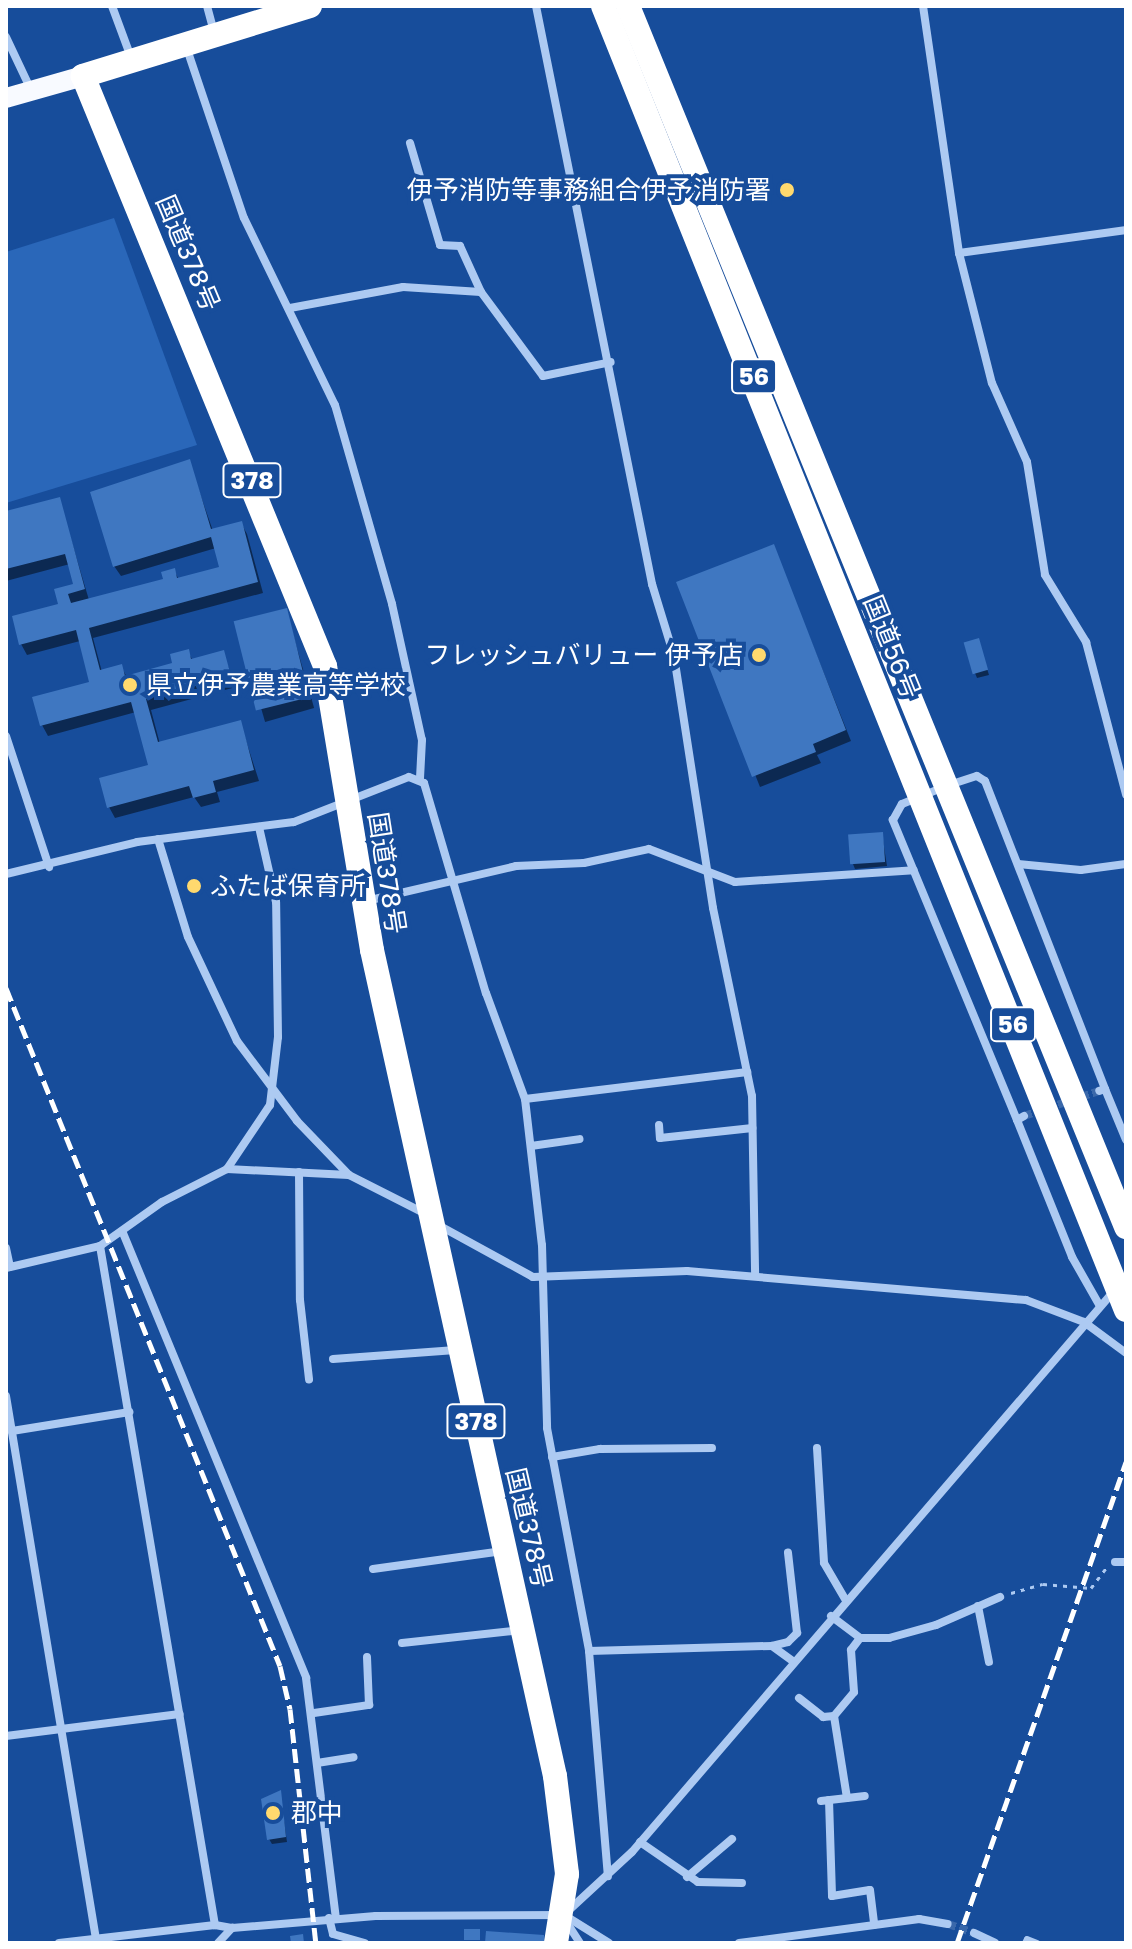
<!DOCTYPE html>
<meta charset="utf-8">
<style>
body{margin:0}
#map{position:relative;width:1132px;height:1949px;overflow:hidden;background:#174d9b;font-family:"Golos Text","Noto Sans JP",sans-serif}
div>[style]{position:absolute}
.green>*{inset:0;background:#2a67b9}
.shadow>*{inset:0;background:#0007;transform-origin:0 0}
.building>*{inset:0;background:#3f77c1;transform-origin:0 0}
.street-tunnel>*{height:8px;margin-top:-4px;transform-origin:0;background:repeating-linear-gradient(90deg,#3a68aa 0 8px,transparent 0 12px)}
.path>*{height:3px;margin-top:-1.5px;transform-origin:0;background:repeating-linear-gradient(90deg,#adcaf2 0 4px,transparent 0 10px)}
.lane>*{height:6px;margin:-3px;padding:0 3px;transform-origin:3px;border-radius:3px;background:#adcaf2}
.street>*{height:8px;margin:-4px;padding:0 4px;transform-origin:4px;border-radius:4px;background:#adcaf2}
.primary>*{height:20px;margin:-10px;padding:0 10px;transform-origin:10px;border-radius:10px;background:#f8faff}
.highway>*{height:24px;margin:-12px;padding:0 12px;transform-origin:12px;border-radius:12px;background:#fff}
.rail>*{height:5px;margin-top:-2.5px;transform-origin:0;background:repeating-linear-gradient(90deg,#fff 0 14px,transparent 0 20px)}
.dots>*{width:22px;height:22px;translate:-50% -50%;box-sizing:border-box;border:4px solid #174d9b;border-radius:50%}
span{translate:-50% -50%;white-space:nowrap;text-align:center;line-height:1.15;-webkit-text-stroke:8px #174d9b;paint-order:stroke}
.shield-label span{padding:2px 6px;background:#174d9b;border:2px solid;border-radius:6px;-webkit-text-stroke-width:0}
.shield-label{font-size:24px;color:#fff;font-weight:700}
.poi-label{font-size:26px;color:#fff}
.right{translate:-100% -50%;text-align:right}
.left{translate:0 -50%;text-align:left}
.street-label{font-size:26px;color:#fff}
.frame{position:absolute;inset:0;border:8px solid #fff;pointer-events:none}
</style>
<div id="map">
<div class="green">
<i style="clip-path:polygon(114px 218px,197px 445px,6px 503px,6px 252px)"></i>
</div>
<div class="shadow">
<i style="clip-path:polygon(189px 462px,213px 531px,241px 523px,247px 534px,263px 593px,93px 638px,102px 672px,121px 667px,127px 677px,175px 665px,188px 652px,193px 661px,223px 653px,236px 687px,151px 710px,160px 744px,240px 722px,259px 781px,217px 792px,220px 802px,201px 807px,194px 797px,115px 818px,109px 807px,150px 767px,136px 712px,48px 736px,42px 725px,92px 683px,80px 641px,27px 655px,21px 644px,60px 605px,56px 590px,76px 585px,70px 564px,6px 581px,6px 513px,59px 499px,89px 600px,165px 580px,174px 570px,179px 580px,222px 569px,216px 548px,121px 576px,114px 566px)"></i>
<i style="clip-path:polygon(773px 546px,851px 741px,817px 755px,821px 763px,760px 787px,679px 583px)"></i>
<i style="left:286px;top:610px;width:102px;height:51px;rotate:74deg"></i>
<i style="clip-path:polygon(978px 640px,989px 675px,977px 678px,975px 673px)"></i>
<i style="clip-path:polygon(882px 834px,887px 866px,855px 869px,853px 864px)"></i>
<i style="clip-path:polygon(280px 1793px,287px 1842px,272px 1844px,269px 1839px)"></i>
</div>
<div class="building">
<i style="clip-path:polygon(190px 459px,211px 529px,242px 521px,258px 582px,89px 628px,100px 670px,122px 664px,125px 676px,172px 663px,170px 654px,189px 649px,191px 659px,224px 650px,231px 676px,146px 699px,158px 742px,241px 720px,254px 770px,213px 781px,216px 792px,193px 798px,189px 786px,107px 808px,99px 778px,148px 765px,131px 702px,40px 726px,32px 697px,89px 682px,76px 630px,19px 645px,12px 616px,58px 604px,54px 589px,73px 584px,65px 554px,6px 569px,6px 511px,60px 497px,85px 589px,68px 594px,71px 603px,163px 579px,161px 572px,175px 568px,177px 578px,219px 567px,211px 537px,113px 567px,90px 492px)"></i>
<i style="clip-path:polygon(774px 544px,846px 730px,813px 744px,816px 752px,752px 777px,676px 582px)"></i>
<i style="left:287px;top:608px;width:92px;height:55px;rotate:76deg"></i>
<i style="left:979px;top:638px;width:33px;height:16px;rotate:74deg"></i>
<i style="left:883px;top:832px;width:30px;height:35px;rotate:86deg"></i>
<i style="clip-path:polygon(281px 1790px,286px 1837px,267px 1840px,261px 1799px)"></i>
<i style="left:464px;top:1929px;width:16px;height:11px"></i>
<i style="clip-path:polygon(486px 1931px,544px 1935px,544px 1943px,485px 1943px)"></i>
<i style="clip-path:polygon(303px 1934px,304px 1943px,291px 1943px,290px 1936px)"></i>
</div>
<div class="street-tunnel">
<i style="left:1024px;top:1116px;width:79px;rotate:-18.4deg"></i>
<i style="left:948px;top:1924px;width:28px;rotate:19deg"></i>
</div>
<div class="path">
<i style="left:1011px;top:1593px;width:33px;rotate:-16deg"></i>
<i style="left:1043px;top:1584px;width:48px;rotate:4.8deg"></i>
<i style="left:1091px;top:1588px;width:25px;rotate:-53deg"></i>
</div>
<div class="lane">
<i style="left:1025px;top:1943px;width:4px;rotate:-63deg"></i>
<i style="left:1027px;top:1939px;width:11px;rotate:22deg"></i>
</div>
<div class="street">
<i style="left:112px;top:6px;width:58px;rotate:69.7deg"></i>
<i style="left:207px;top:6px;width:27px;rotate:75deg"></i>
<i style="left:536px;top:6px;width:590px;rotate:78.65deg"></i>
<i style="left:652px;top:584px;width:75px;rotate:73deg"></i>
<i style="left:674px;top:656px;width:255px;rotate:81.2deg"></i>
<i style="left:713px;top:908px;width:192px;rotate:78.3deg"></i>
<i style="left:752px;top:1096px;width:179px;rotate:89deg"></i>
<i style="left:923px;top:6px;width:250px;rotate:81.7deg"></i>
<i style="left:959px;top:253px;width:134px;rotate:75.8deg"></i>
<i style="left:992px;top:383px;width:86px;rotate:66.1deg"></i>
<i style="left:1027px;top:462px;width:114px;rotate:80.9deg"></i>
<i style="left:1045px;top:575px;width:79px;rotate:58.5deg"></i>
<i style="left:1086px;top:642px;width:158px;rotate:75.3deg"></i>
<i style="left:6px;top:37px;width:59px;rotate:64.7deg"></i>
<i style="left:187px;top:49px;width:178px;rotate:71.4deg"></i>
<i style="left:244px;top:218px;width:208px;rotate:64.1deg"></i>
<i style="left:335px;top:405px;width:207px;rotate:74deg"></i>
<i style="left:392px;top:604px;width:139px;rotate:77.6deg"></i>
<i style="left:422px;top:740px;width:39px;rotate:93deg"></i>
<i style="left:410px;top:143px;width:106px;rotate:73.6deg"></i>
<i style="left:440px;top:245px;width:20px;rotate:3deg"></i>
<i style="left:460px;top:246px;width:51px;rotate:65.5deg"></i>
<i style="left:959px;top:253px;width:169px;rotate:-7.8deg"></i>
<i style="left:290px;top:308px;width:115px;rotate:-10.5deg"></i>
<i style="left:403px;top:287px;width:78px;rotate:3.7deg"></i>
<i style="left:481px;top:292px;width:104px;rotate:53.6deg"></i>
<i style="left:543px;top:376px;width:69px;rotate:-11.6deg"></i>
<i style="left:6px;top:736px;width:138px;rotate:71.8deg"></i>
<i style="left:158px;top:839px;width:102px;rotate:73deg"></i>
<i style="left:188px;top:937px;width:115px;rotate:64.8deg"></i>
<i style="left:237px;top:1041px;width:100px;rotate:53.1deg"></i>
<i style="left:297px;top:1121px;width:75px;rotate:46.1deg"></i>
<i style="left:1018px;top:864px;width:63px;rotate:5.4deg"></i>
<i style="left:1081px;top:870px;width:45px;rotate:-7.6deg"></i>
<i style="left:6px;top:874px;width:135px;rotate:-13.7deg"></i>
<i style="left:137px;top:842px;width:158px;rotate:-7.3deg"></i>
<i style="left:294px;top:822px;width:123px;rotate:-21.4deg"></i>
<i style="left:409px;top:777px;width:16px;rotate:22deg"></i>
<i style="left:424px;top:783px;width:219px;rotate:73.6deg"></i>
<i style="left:486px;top:993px;width:113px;rotate:69.8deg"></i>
<i style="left:525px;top:1099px;width:147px;rotate:83.4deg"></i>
<i style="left:542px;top:1245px;width:183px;rotate:88.4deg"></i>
<i style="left:547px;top:1428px;width:227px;rotate:79.3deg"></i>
<i style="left:589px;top:1651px;width:226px;rotate:85.2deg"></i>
<i style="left:366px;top:901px;width:154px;rotate:-13.1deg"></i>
<i style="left:516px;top:866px;width:68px;rotate:-2.5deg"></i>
<i style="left:584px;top:863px;width:66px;rotate:-12.2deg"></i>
<i style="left:649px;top:849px;width:92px;rotate:21deg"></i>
<i style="left:735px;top:882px;width:179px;rotate:-3.8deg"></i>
<i style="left:1105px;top:1089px;width:55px;rotate:67.6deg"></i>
<i style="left:525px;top:1099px;width:224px;rotate:-6.9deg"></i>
<i style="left:1024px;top:1116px;width:8px;rotate:150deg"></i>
<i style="left:1017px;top:1120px;width:325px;rotate:-112.5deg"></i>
<i style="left:893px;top:820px;width:18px;rotate:-61deg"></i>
<i style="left:902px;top:804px;width:51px;rotate:-22deg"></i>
<i style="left:949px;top:785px;width:29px;rotate:-18deg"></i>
<i style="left:977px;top:776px;width:9px;rotate:32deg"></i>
<i style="left:985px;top:781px;width:331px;rotate:68.7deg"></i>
<i style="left:1105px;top:1089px;width:6px;rotate:162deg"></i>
<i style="left:1017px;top:1120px;width:148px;rotate:68.1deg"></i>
<i style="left:1072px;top:1257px;width:56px;rotate:60.3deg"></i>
<i style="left:659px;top:1125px;width:13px;rotate:86deg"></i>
<i style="left:660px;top:1138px;width:93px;rotate:-6.2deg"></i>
<i style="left:531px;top:1146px;width:49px;rotate:-8.1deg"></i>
<i style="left:227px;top:1169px;width:77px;rotate:-56.1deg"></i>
<i style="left:270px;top:1105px;width:68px;rotate:-83.3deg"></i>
<i style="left:278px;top:1037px;width:135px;rotate:-90.8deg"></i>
<i style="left:276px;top:902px;width:77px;rotate:-102.8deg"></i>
<i style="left:299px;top:1172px;width:128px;rotate:89.6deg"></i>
<i style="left:300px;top:1300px;width:80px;rotate:83.5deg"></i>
<i style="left:440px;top:1226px;width:106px;rotate:28.7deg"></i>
<i style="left:533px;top:1277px;width:154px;rotate:-2.2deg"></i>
<i style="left:687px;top:1271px;width:340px;rotate:4.9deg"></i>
<i style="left:1026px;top:1300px;width:62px;rotate:20.8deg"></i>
<i style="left:1084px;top:1322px;width:52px;rotate:36.4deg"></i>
<i style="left:123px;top:1233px;width:481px;rotate:67.6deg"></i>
<i style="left:306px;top:1678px;width:242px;rotate:82.9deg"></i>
<i style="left:100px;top:1246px;width:689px;rotate:80.39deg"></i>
<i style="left:6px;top:1248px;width:19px;rotate:78deg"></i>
<i style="left:6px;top:1268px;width:97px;rotate:-13.2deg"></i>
<i style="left:100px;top:1246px;width:76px;rotate:-35.4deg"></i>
<i style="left:162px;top:1202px;width:73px;rotate:-26.9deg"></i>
<i style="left:227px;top:1169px;width:122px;rotate:2.8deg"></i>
<i style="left:349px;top:1175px;width:86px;rotate:26.9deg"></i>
<i style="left:333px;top:1359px;width:123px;rotate:-4.2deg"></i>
<i style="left:6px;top:1396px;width:550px;rotate:80.59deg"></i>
<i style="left:12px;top:1431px;width:119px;rotate:-9.2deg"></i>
<i style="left:817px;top:1448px;width:115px;rotate:86.5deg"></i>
<i style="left:824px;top:1563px;width:42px;rotate:59.7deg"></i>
<i style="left:552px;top:1457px;width:49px;rotate:-9.5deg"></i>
<i style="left:600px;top:1449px;width:112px;rotate:-0.5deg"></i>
<i style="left:1115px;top:1562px;width:11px"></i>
<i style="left:373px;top:1569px;width:131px;rotate:-7.9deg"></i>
<i style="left:978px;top:1606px;width:57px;rotate:78.9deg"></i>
<i style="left:831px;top:1616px;width:36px;rotate:37deg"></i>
<i style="left:860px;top:1638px;width:29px"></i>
<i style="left:889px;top:1638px;width:49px;rotate:-15.5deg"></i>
<i style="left:936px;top:1625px;width:70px;rotate:-23.6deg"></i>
<i style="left:402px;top:1643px;width:120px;rotate:-6.2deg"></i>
<i style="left:772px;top:1646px;width:16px;rotate:-14deg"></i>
<i style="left:788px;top:1642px;width:13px;rotate:-45deg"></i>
<i style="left:797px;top:1633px;width:81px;rotate:-96.4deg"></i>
<i style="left:589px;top:1651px;width:183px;rotate:-1.6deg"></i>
<i style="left:772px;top:1646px;width:26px;rotate:36deg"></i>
<i style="left:799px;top:1698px;width:31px;rotate:38deg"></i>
<i style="left:823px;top:1717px;width:11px;rotate:-5deg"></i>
<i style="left:834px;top:1716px;width:31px;rotate:-50deg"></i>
<i style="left:854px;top:1692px;width:42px;rotate:-94.1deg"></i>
<i style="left:851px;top:1650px;width:15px;rotate:-53deg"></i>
<i style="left:314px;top:1713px;width:56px;rotate:-8.3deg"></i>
<i style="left:369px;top:1705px;width:48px;rotate:-92.4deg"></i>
<i style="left:834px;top:1716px;width:83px;rotate:81deg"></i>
<i style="left:6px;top:1736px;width:175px;rotate:-7.2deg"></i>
<i style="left:317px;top:1763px;width:37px;rotate:-9deg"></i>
<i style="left:829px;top:1800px;width:96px;rotate:88.2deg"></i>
<i style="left:832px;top:1896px;width:38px;rotate:-9deg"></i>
<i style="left:870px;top:1890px;width:35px;rotate:83deg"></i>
<i style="left:821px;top:1801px;width:44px;rotate:-6.5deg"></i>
<i style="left:640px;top:1842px;width:70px;rotate:34.6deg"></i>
<i style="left:698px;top:1882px;width:44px;rotate:1.3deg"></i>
<i style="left:687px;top:1877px;width:59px;rotate:-40.2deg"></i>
<i style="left:568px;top:1911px;width:87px;rotate:-42.7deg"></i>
<i style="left:632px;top:1852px;width:740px;rotate:-49.33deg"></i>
<i style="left:329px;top:1918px;width:16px;rotate:76deg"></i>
<i style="left:333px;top:1934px;width:33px;rotate:16deg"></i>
<i style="left:567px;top:1923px;width:24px;rotate:57deg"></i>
<i style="left:974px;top:1933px;width:23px;rotate:25deg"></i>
<i style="left:59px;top:1943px;width:157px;rotate:-6.6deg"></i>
<i style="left:215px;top:1925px;width:17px;rotate:10deg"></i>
<i style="left:232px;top:1928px;width:144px;rotate:-4.8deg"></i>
<i style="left:376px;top:1916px;width:188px;rotate:-0.3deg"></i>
<i style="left:564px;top:1915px;width:53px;rotate:31.9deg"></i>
<i style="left:218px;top:1943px;width:21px;rotate:-47deg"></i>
<i style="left:739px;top:1943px;width:182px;rotate:-7.6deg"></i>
<i style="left:919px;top:1919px;width:29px;rotate:10deg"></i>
</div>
<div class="primary">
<i style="left:6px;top:98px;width:80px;rotate:-15.9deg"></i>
</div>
<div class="highway">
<i style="left:310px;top:6px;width:238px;rotate:162.9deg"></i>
<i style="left:83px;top:76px;width:638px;rotate:67.7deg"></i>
<i style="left:325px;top:666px;width:288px;rotate:80.6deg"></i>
<i style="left:372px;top:950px;width:846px;rotate:77.51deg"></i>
<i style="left:555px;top:1776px;width:99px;rotate:83deg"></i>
<i style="left:567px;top:1874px;width:70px;rotate:99.1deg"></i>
<i style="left:603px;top:6px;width:1405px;rotate:68.15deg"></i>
<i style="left:628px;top:6px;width:1319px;rotate:67.81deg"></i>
</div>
<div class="rail">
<i style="left:6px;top:988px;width:731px;rotate:67.99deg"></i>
<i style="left:280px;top:1666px;width:44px;rotate:76.9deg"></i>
<i style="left:290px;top:1709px;width:235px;rotate:83.7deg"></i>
<i style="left:957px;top:1943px;width:510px;rotate:-70.64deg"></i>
</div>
<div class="dots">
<i style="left:787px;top:190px;background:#ffd96e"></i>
<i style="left:759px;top:655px;background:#ffd96e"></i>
<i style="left:130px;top:685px;background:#ffd96e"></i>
<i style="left:194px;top:886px;background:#ffd96e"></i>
<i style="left:273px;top:1813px;background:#ffd96e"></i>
</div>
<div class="shield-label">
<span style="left:754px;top:376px">56</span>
<span style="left:252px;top:480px">378</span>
<span style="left:1013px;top:1024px">56</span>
<span style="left:476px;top:1421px">378</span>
</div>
<div class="poi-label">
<span class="right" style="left:771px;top:190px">伊予消防等事務組合伊予消防署</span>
<span class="right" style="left:743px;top:655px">フレッシュバリュー 伊予店</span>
<span class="left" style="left:146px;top:685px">県立伊予農業高等学校</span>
<span class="left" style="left:210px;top:886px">ふたば保育所</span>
<span class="left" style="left:291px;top:1813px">郡中</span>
</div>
<div class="street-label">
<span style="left:188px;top:253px;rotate:67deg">国道378号</span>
<span style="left:892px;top:647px;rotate:68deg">国道56号</span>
<span style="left:387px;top:873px;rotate:81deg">国道378号</span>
<span style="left:529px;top:1528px;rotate:77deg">国道378号</span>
</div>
<div class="frame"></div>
</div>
